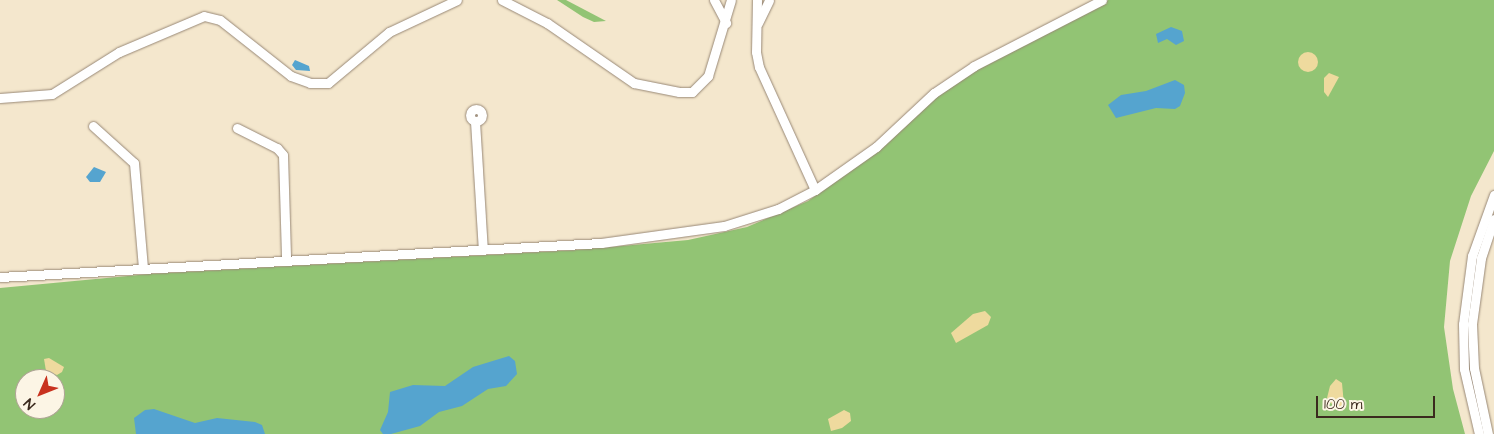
<!DOCTYPE html>
<style>
body{margin:0}
#map{position:relative;width:1494px;height:434px;overflow:hidden;background:#f4e7cd;font-family:"Architects Daughter",sans-serif}
div>[style]{position:absolute}
.green>*{inset:0;background:#92c474}
.sand>*{inset:0;background:#eeda9e}
.round{border-radius:50%}
.water>*{inset:0;background:#55a4cf}
.roads{filter:drop-shadow(0 0 1px #988876) drop-shadow(0 0 1px #988876)}
.minor>*{height:9px;margin:-4.5px;padding:0 4.5px;transform-origin:4.5px;border-radius:4.5px;background:#fff}
.minor>.ring{margin:-4.5px;padding:0;box-sizing:content-box;background:none;border:9px solid #fff;border-radius:50%}
span{translate:-50% -50%;white-space:nowrap;text-align:center;line-height:1.15;-webkit-text-stroke:4px #fcf5e5;paint-order:stroke}
.north{position:absolute;left:15px;top:369px;width:50px;height:50px;box-sizing:border-box;background:#fcf5e5;border:1px solid #afa495;border-radius:50%;rotate:226deg;font-size:14px;font-weight:700;line-height:20px;text-align:center;color:#3b2a1e}
.north::after{content:'';display:block;margin:auto;width:18px;height:22px;background:#c8321e;clip-path:polygon(50% 0,100% 100%,50% 72%,0 100%)}
.scale{position:absolute;left:1316px;top:396px;width:119px;height:22px;box-sizing:border-box;border:2px solid #3b2a1e;border-top:0;padding-left:6px;font-size:15px;line-height:18px;white-space:nowrap;color:#3b2a1e;-webkit-text-stroke:4px #fcf5e5;paint-order:stroke}
</style>
<div id="map">
<div class="green">
<i style="clip-path:polygon(557px 0,566px 0,606px 21px,594px 22px,583px 17px)"></i>
<i style="clip-path:polygon(evenodd,1108px 0,1494px 0,1494px 151px,1471px 196px,1450px 261px,1444px 327px,1453px 389px,1465px 434px,0 434px,0 288px,149px 274px,577px 250px,688px 240px,747px 227px,808px 201px,877px 151px,923px 107px,977px 67px,1108px 0,25px 379px,55px 379px,55px 409px,25px 409px,25px 379px)"></i>
</div>
<div class="sand">
<i class="round" style="left:1298px;top:52px;width:20px;height:20px"></i>
<i style="clip-path:polygon(1329px 73px,1339px 77px,1328px 97px,1324px 92px,1324px 78px)"></i>
<i style="clip-path:polygon(985px 311px,991px 317px,988px 325px,956px 343px,951px 333px,973px 314px)"></i>
<i style="clip-path:polygon(49px 358px,64px 367px,62px 372px,57px 375px,46px 371px,44px 359px)"></i>
<i style="clip-path:polygon(1336px 379px,1342px 383px,1344px 405px,1336px 409px,1327px 398px,1330px 386px)"></i>
<i style="clip-path:polygon(844px 410px,850px 413px,851px 421px,842px 428px,831px 431px,828px 419px)"></i>
</div>
<div class="water">
<i style="clip-path:polygon(1171px 27px,1182px 31px,1184px 41px,1176px 45px,1167px 39px,1158px 43px,1156px 34px)"></i>
<i style="clip-path:polygon(295px 60px,309px 66px,310px 71px,296px 70px,292px 65px)"></i>
<i style="clip-path:polygon(1175px 80px,1184px 85px,1185px 93px,1180px 106px,1175px 109px,1156px 108px,1116px 118px,1108px 105px,1121px 95px,1146px 91px)"></i>
<i style="clip-path:polygon(94px 167px,106px 172px,100px 182px,90px 182px,86px 177px)"></i>
<i style="clip-path:polygon(509px 356px,515px 361px,517px 374px,506px 386px,488px 389px,462px 406px,439px 412px,420px 426px,391px 434px,383px 434px,380px 430px,388px 412px,390px 392px,413px 385px,445px 386px,473px 367px)"></i>
<i style="clip-path:polygon(154px 409px,195px 423px,217px 418px,255px 422px,262px 425px,265px 434px,136px 434px,134px 418px,145px 410px)"></i>
</div>
<div class="roads">
<div class="minor">
<i style="left:502px;top:0;width:51px;rotate:27.1deg"></i>
<i style="left:547px;top:23px;width:106px;rotate:34.6deg"></i>
<i style="left:634px;top:83px;width:46px;rotate:11.3deg"></i>
<i style="left:679px;top:92px;width:13px"></i>
<i style="left:692px;top:92px;width:23px;rotate:-45deg"></i>
<i style="left:708px;top:76px;width:79px;rotate:-73.2deg"></i>
<i style="left:714px;top:0;width:26px;rotate:62deg"></i>
<i style="left:757px;top:0;width:52px;rotate:91.1deg"></i>
<i style="left:756px;top:52px;width:15px;rotate:79deg"></i>
<i style="left:759px;top:67px;width:135px;rotate:65.5deg"></i>
<i style="left:758px;top:23px;width:25px;rotate:-64deg"></i>
<i style="left:0;top:98px;width:52px;rotate:-4.4deg"></i>
<i style="left:52px;top:94px;width:79px;rotate:-32.1deg"></i>
<i style="left:119px;top:52px;width:92px;rotate:-23deg"></i>
<i style="left:204px;top:16px;width:16px;rotate:14deg"></i>
<i style="left:220px;top:20px;width:90px;rotate:38.3deg"></i>
<i style="left:291px;top:76px;width:20px;rotate:20deg"></i>
<i style="left:310px;top:83px;width:18px"></i>
<i style="left:328px;top:83px;width:80px;rotate:-39.9deg"></i>
<i style="left:389px;top:32px;width:75px;rotate:-25.2deg"></i>
<i class="ring" style="left:470px;top:109px;width:3px;height:3px"></i>
<i style="left:475px;top:121px;width:129px;rotate:86.5deg"></i>
<i style="left:93px;top:126px;width:55px;rotate:42.1deg"></i>
<i style="left:134px;top:163px;width:105px;rotate:85.1deg"></i>
<i style="left:237px;top:128px;width:45px;rotate:26.6deg"></i>
<i style="left:277px;top:148px;width:9px;rotate:49deg"></i>
<i style="left:283px;top:155px;width:104px;rotate:88.3deg"></i>
<i style="left:0;top:277px;width:602px;rotate:-3.24deg"></i>
<i style="left:601px;top:243px;width:124px;rotate:-7.9deg"></i>
<i style="left:724px;top:226px;width:57px;rotate:-17.5deg"></i>
<i style="left:778px;top:209px;width:42px;rotate:-27.2deg"></i>
<i style="left:815px;top:190px;width:75px;rotate:-35.2deg"></i>
<i style="left:876px;top:147px;width:79px;rotate:-43deg"></i>
<i style="left:934px;top:93px;width:48px;rotate:-34deg"></i>
<i style="left:974px;top:66px;width:144px;rotate:-27.3deg"></i>
<i style="left:1479px;top:434px;width:67px;rotate:-103deg"></i>
<i style="left:1464px;top:369px;width:45px;rotate:-91.3deg"></i>
<i style="left:1463px;top:324px;width:69px;rotate:-82.5deg"></i>
<i style="left:1472px;top:256px;width:65px;rotate:-70.2deg"></i>
<i style="left:1488px;top:434px;width:67px;rotate:-102deg"></i>
<i style="left:1474px;top:368px;width:44px;rotate:-92.6deg"></i>
<i style="left:1472px;top:324px;width:67px;rotate:-82.2deg"></i>
<i style="left:1481px;top:258px;width:41px;rotate:-71.6deg"></i>
</div>
</div>
<div class="north">N</div>
<div class="scale">100 m</div>
</div>
